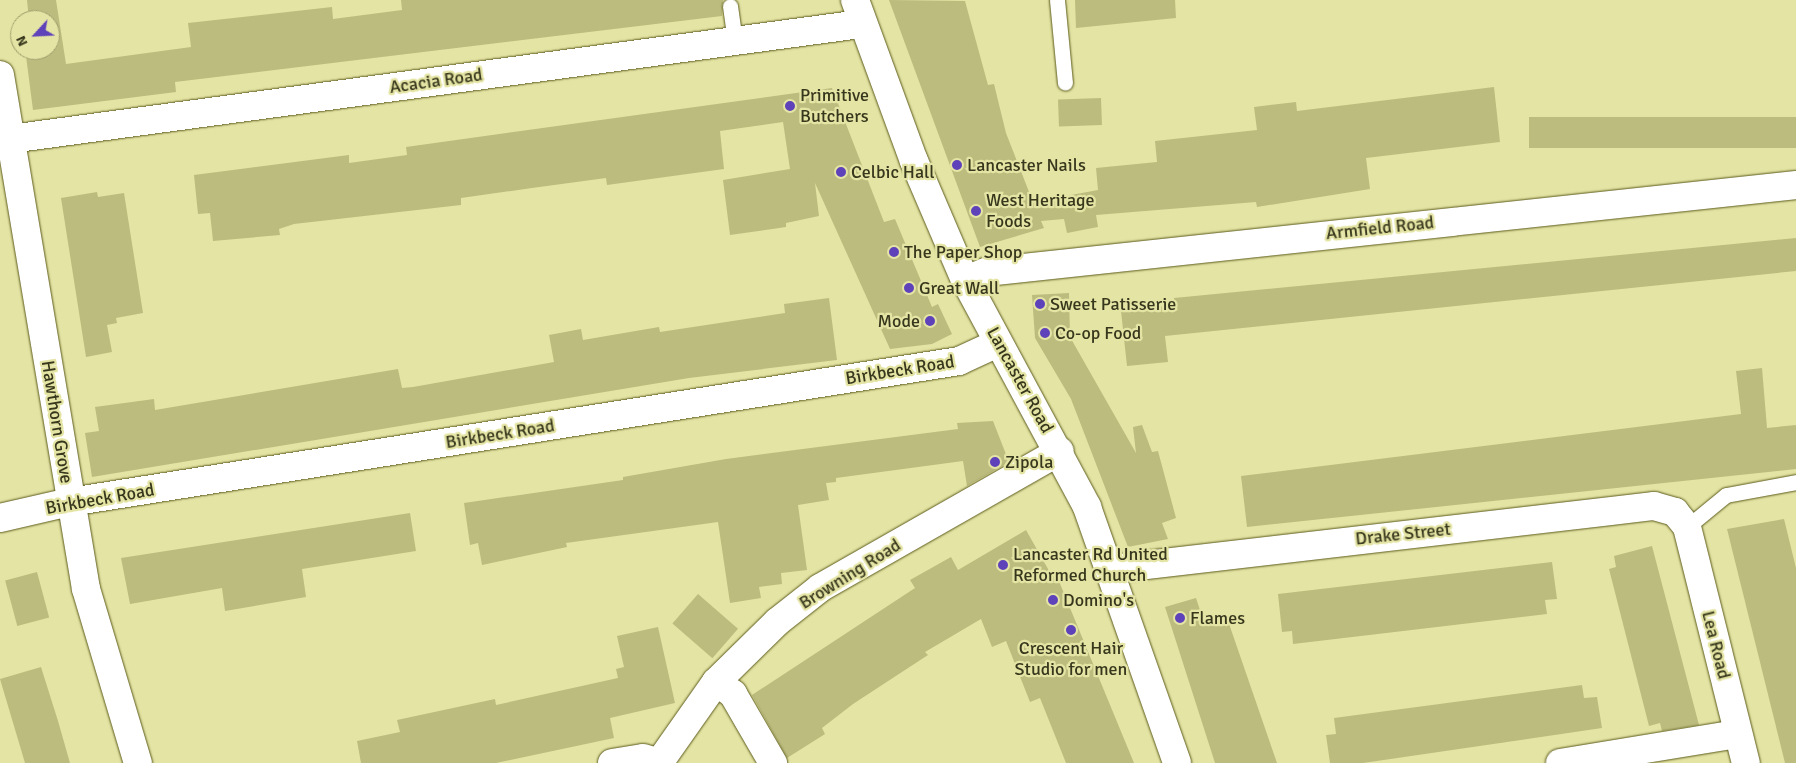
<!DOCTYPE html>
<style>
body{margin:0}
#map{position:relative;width:1796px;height:763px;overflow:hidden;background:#e4e4a4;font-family:Signika,sans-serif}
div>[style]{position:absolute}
.building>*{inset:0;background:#bcbc7e;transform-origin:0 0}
.roads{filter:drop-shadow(0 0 1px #5c5b1d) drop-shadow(0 0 1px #5c5b1d)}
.service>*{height:15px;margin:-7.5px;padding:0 7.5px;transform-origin:7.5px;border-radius:7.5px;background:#fff}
.minor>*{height:28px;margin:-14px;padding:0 14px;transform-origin:14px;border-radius:14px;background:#fff}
.tertiary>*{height:28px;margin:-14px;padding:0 14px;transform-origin:14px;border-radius:14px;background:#fff}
.dots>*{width:14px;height:14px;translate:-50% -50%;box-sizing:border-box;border:2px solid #e4e4a4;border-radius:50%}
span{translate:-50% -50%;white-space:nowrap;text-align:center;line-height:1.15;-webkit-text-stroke:4.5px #e4e4a4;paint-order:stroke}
.street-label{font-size:18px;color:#37371d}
.poi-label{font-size:18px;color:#37371d}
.left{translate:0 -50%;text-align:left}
.right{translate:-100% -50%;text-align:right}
.north{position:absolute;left:10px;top:10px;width:50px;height:50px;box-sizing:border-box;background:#e4e4a4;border:1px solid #9f9f6e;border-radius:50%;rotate:245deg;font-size:14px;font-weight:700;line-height:20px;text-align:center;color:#37371d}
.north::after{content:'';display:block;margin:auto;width:18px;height:22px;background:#5e42ba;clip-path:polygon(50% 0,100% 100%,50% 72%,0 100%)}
</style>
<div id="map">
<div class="building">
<i style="clip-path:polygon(27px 0,56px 0,66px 64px,191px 47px,188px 23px,332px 7px,333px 19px,402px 10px,401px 0,723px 0,722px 16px,175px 82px,176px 92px,33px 110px,26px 56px,34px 55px,33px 50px,50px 50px,50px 20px,29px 20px)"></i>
<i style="clip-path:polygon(889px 0,965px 1px,988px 85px,994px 84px,1006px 133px,1033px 202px,1098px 190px,1096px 168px,1157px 162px,1155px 141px,1257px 130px,1254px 107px,1296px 102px,1297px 111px,1494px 87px,1500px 142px,1366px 158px,1370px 189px,1257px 207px,1256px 202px,1096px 215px,1098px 227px,1067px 233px,1064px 219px,1041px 221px,1044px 228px,980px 247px)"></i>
<i style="clip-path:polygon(1075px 0,1175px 0,1176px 18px,1076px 28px)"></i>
<i style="clip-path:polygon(832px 88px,884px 222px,895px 219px,932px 307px,938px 304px,952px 334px,932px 344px,890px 349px,815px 183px,819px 216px,786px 223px,786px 227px,730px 235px,723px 180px,790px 169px,783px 122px,720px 131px,724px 169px,607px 185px,606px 178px,532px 188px,461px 198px,461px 205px,294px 224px,279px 229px,280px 235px,213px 241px,210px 213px,198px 214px,194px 175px,349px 155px,349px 163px,407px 155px,406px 147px)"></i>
<i style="left:1101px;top:98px;width:27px;height:43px;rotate:88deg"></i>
<i style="left:1796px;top:117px;width:31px;height:267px;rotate:90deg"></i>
<i style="clip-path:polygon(97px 192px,98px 197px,124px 193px,143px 313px,116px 318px,117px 323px,107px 325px,112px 352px,86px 357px,61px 198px)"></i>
<i style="clip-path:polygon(1796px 238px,1796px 271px,1165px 336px,1168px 362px,1127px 366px,1121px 311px,1174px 305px,1174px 298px)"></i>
<i style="clip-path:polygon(1069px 293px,1070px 337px,1136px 453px,1133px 427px,1142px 425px,1152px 452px,1158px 451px,1176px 518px,1162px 523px,1168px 539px,1128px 547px,1071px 399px,1035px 338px,1032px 295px)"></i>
<i style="clip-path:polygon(829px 298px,837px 360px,689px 378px,92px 477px,85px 433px,99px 431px,95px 407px,154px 399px,155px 410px,398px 369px,402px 388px,413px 387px,554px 362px,549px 335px,581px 329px,583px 340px,659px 327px,660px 332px,785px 313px,784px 304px)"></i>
<i style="clip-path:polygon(1762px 368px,1767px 428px,1796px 425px,1796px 469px,1247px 527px,1241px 476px,1741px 414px,1736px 371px)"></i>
<i style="clip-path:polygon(993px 421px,1009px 462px,967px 486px,963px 461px,836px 478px,836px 482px,826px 483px,829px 500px,798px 505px,807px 570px,781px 573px,782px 584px,759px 587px,761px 598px,730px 603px,718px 522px,566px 543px,567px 547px,482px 565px,478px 543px,470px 545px,464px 503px,623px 480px,623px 477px,726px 459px,958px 429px,957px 423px)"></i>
<i style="clip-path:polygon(410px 513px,416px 551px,302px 569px,306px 597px,225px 611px,222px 588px,130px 604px,121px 558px)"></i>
<i style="clip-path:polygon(1784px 519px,1796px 568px,1796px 763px,1785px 763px,1727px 529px)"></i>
<i style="clip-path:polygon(1026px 530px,1052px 576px,1056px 574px,1134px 763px,1066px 763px,1040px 698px,1030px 702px,1006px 641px,992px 647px,981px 619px,925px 652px,928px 655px,853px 704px,822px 728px,825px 734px,787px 758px,752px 695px,915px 588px,910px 580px,951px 557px,958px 570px)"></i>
<i style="clip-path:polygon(1652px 546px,1699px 725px,1662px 731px,1660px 723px,1649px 726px,1609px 569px,1616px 567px,1614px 556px)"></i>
<i style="clip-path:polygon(1552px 562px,1557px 599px,1545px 600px,1547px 614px,1293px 644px,1292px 631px,1282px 632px,1278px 594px)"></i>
<i style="left:37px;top:572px;width:47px;height:33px;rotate:75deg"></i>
<i style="left:698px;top:594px;width:53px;height:39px;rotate:41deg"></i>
<i style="clip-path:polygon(1196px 598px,1204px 622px,1226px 615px,1277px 763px,1215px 763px,1165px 607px)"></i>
<i style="clip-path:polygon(658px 627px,675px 703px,610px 718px,614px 738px,496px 763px,361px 763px,357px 741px,400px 732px,397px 720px,495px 699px,496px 705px,618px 678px,616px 669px,624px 667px,617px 636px)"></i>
<i style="clip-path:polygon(41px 667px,58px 721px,70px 763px,25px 763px,0 679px)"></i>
<i style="clip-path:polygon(1582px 685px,1584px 698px,1597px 697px,1602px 728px,1363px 763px,1330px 763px,1326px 735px,1336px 734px,1334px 718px)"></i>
</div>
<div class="roads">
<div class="service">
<i style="left:1057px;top:0;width:83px;rotate:84.5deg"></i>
<i style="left:730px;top:6px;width:35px;rotate:82deg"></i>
<i style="left:1687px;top:527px;width:50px;rotate:-39.4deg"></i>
<i style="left:1726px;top:495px;width:71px;rotate:-10.5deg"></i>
</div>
<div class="minor">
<i style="left:0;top:75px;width:521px;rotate:80.5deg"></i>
<i style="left:86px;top:589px;width:182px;rotate:73.4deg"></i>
<i style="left:10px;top:139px;width:859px;rotate:-7.7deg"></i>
<i style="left:965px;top:280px;width:22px;rotate:-21deg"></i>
<i style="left:986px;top:272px;width:815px;rotate:-6.13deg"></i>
<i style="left:0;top:518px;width:72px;rotate:-12.9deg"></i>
<i style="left:70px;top:502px;width:900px;rotate:-9.01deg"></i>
<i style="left:959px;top:361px;width:43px;rotate:-24.8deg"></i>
<i style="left:1112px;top:569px;width:546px;rotate:-6.63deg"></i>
<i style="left:1654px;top:506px;width:22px;rotate:16deg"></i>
<i style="left:1675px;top:512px;width:19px;rotate:51deg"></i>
<i style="left:1687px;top:527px;width:243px;rotate:76deg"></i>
<i style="left:716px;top:682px;width:21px;rotate:35deg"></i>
<i style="left:733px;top:694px;width:80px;rotate:59.9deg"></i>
<i style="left:612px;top:763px;width:31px;rotate:-9deg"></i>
<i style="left:643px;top:758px;width:17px;rotate:17deg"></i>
<i style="left:1560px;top:763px;width:180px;rotate:-9.3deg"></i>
</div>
<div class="tertiary">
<i style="left:855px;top:0;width:171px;rotate:69.9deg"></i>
<i style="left:914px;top:161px;width:129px;rotate:66.8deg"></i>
<i style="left:965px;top:280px;width:258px;rotate:61.7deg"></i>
<i style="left:1087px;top:507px;width:271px;rotate:70.6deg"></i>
<i style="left:659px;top:763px;width:99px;rotate:-54.9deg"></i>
<i style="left:716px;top:682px;width:86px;rotate:-44.5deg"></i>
<i style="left:777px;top:622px;width:55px;rotate:-38.3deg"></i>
<i style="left:820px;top:588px;width:276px;rotate:-29.7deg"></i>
</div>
</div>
<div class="dots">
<i style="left:790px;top:106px;background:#5e42ba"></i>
<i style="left:957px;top:165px;background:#5e42ba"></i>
<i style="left:841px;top:172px;background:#5e42ba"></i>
<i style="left:976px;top:211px;background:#5e42ba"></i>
<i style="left:894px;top:252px;background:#5e42ba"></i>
<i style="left:909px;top:288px;background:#5e42ba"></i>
<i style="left:1040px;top:304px;background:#5e42ba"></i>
<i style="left:930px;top:321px;background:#5e42ba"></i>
<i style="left:1045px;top:333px;background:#5e42ba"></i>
<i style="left:995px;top:462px;background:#5e42ba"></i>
<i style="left:1003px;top:565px;background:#5e42ba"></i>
<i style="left:1053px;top:600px;background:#5e42ba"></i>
<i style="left:1180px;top:618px;background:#5e42ba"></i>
<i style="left:1071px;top:630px;background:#5e42ba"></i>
</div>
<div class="street-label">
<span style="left:436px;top:81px;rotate:-8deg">Acacia Road</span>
<span style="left:1380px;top:228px;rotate:-6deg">Armfield Road</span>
<span style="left:900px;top:370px;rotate:-9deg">Birkbeck Road</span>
<span style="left:1020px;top:380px;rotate:61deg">Lancaster Road</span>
<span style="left:57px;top:422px;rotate:81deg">Hawthorn Grove</span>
<span style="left:500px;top:434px;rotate:-9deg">Birkbeck Road</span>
<span style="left:100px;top:499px;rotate:-10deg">Birkbeck Road</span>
<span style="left:1403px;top:534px;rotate:-6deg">Drake Street</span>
<span style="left:850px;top:574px;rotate:-32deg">Browning Road</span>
<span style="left:1716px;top:645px;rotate:76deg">Lea Road</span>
</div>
<div class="poi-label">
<span class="left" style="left:800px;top:106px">Primitive<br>Butchers</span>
<span class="left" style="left:967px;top:165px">Lancaster Nails</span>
<span class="left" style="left:851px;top:172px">Celbic Hall</span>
<span class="left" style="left:986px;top:211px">West Heritage<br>Foods</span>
<span class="left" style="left:904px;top:252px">The Paper Shop</span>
<span class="left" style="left:919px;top:288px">Great Wall</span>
<span class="left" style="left:1050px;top:304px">Sweet Patisserie</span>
<span class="right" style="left:920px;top:321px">Mode</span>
<span class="left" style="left:1055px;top:333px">Co-op Food</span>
<span class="left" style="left:1005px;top:462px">Zipola</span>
<span class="left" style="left:1013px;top:565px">Lancaster Rd United<br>Reformed Church</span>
<span class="left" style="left:1063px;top:600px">Domino's</span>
<span class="left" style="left:1190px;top:618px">Flames</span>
<span style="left:1071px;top:659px">Crescent Hair<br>Studio for men</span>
</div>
<div class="north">N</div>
</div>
